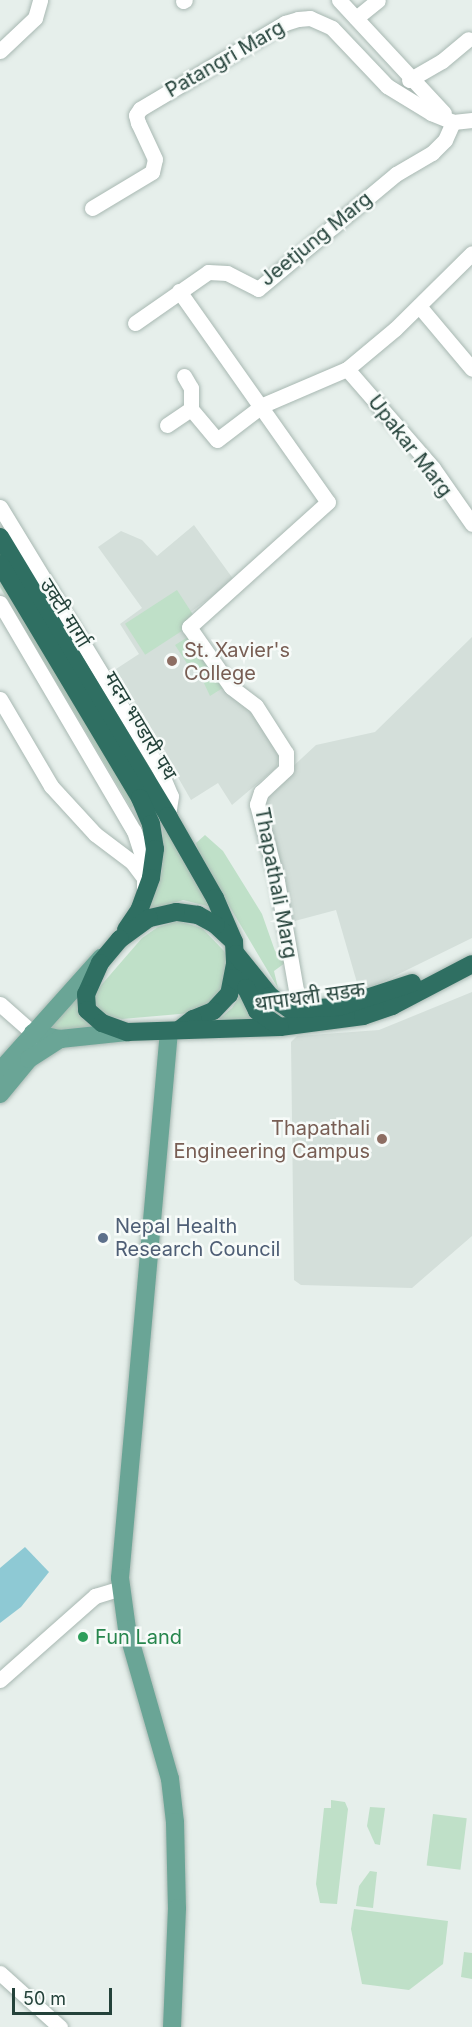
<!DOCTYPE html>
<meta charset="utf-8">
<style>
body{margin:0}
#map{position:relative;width:472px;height:2027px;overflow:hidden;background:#e6efeb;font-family:Inter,"Noto Sans Devanagari",sans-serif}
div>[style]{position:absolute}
.built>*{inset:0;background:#d4dfda}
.green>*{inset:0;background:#bfe0c8;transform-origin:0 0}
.water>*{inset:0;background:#8ec9d4}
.roads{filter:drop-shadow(0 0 2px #a8b8b2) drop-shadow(0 0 2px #a8b8b2)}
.minor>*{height:15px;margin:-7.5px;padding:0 7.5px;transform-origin:7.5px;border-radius:7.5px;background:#fff}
.major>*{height:18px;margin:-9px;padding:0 9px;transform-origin:9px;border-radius:9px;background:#6aa596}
.highway>*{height:18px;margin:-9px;padding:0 9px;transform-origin:9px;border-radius:9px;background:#2f6f62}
.dots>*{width:16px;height:16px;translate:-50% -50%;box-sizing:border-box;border:3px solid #f7fbf9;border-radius:50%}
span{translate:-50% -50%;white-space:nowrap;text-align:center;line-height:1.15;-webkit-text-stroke:5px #f7fbf9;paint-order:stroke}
.street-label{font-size:20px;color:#24423a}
.education-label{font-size:20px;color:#785e54}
.left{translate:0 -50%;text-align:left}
.right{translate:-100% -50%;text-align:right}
.service-label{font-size:20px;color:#4e5e75}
.leisure-label{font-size:20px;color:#27864d}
.scale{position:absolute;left:12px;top:1988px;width:100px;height:27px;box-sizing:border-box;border:3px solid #24423a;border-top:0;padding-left:8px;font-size:18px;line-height:21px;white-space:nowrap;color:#24423a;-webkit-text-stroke:4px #f7fbf9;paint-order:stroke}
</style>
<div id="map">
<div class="built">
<i style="clip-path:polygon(194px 525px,234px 580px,188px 614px,225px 678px,256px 706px,280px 754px,276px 768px,232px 805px,218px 783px,191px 800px,116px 669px,139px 654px,120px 624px,142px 608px,98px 547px,121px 531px,142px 540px,157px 556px)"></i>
<i style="clip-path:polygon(472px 637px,472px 938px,360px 993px,336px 910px,291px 922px,259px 798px,316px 745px,375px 732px)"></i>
<i style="clip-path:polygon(472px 992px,472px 1236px,412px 1288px,301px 1285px,294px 1280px,291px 1042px,297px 1036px,379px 1030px)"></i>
</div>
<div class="green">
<i style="clip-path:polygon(0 580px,125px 788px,134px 806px,131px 808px,0 587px)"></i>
<i style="left:177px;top:590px;width:37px;height:62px;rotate:57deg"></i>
<i style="clip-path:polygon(196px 632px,229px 684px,210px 696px,194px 662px,188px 665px,175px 645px)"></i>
<i style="clip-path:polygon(163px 828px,165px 829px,215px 908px,183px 900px,149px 911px,162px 871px)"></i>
<i style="clip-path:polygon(205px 835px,223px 851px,262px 914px,275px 951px,283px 955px,285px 963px,274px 971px,278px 988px,200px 857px,196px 843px)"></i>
<i style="clip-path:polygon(178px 921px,202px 928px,224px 951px,227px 957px,221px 997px,191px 1013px,122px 1019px,99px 1014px,92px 1000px,97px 990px,142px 938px,158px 927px)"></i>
<i style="clip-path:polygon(241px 994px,261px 1020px,217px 1021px,232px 1008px)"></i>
<i style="clip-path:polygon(77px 997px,80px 1015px,92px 1028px,47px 1031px)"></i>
<i style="clip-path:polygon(331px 1800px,345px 1802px,348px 1809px,337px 1904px,320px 1903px,316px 1884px,324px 1808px,331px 1808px)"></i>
<i style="clip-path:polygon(370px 1807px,385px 1808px,380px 1845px,375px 1844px,367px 1826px)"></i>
<i style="left:433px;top:1814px;width:34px;height:52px;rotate:7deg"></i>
<i style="clip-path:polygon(370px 1871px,377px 1872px,373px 1908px,356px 1906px,359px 1886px)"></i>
<i style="clip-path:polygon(354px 1909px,448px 1921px,443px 1964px,409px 1990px,362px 1984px,351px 1929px)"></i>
<i style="clip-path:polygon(464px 1952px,472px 1953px,472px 1979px,461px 1977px)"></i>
</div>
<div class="water">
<i style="clip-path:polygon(25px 1547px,49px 1572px,21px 1607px,0 1623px,0 1568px)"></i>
</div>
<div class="roads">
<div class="minor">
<i style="left:339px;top:0;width:154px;rotate:47.1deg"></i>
<i style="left:183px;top:1px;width:2px;rotate:-27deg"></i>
<i style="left:356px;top:18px;width:28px;rotate:-39deg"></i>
<i style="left:0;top:51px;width:48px;rotate:-43.3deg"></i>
<i style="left:35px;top:18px;width:19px;rotate:-74deg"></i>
<i style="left:409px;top:80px;width:38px;rotate:-30deg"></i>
<i style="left:442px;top:61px;width:34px;rotate:-40deg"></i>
<i style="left:92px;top:208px;width:70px;rotate:-31deg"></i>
<i style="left:152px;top:172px;width:13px;rotate:-77deg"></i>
<i style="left:155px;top:159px;width:40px;rotate:-115deg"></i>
<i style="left:138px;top:123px;width:8px;rotate:-104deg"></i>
<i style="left:136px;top:115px;width:7px;rotate:-56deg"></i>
<i style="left:140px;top:109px;width:169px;rotate:-30.7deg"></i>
<i style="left:285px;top:23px;width:14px;rotate:-17deg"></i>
<i style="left:298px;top:19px;width:12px;rotate:-5deg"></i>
<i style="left:310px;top:18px;width:24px;rotate:24deg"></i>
<i style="left:332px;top:28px;width:80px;rotate:46.5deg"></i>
<i style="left:387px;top:86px;width:52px;rotate:31.5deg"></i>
<i style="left:431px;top:113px;width:24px;rotate:22deg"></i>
<i style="left:453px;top:122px;width:19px;rotate:-6deg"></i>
<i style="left:179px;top:291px;width:258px;rotate:54.8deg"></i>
<i style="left:328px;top:502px;width:187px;rotate:138deg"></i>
<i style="left:189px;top:627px;width:73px;rotate:55deg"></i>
<i style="left:231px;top:687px;width:31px;rotate:37deg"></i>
<i style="left:256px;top:706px;width:56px;rotate:57.4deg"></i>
<i style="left:286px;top:753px;width:16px;rotate:90deg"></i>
<i style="left:286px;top:769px;width:34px;rotate:137deg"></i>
<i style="left:261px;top:792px;width:13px;rotate:108deg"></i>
<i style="left:257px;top:804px;width:80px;rotate:75.4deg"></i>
<i style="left:277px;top:881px;width:111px;rotate:80.1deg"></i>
<i style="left:296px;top:990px;width:20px;rotate:90deg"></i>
<i style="left:419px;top:306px;width:82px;rotate:49.9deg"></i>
<i style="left:135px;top:323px;width:89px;rotate:-34.9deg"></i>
<i style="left:208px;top:272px;width:19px;rotate:3deg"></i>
<i style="left:227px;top:273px;width:35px;rotate:27deg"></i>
<i style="left:258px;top:289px;width:180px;rotate:-39.8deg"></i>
<i style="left:396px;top:174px;width:42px;rotate:-30.3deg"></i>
<i style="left:432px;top:153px;width:18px;rotate:-45deg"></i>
<i style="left:445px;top:140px;width:20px;rotate:-66deg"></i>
<i style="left:347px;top:369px;width:131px;rotate:49deg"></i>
<i style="left:433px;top:468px;width:68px;rotate:55.1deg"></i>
<i style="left:184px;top:376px;width:14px;rotate:60deg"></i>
<i style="left:191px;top:388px;width:21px;rotate:90deg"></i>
<i style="left:191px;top:409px;width:40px;rotate:50deg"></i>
<i style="left:217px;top:440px;width:58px;rotate:-37.3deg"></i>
<i style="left:263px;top:405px;width:91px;rotate:-23.2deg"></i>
<i style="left:347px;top:369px;width:62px;rotate:-39.8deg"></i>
<i style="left:395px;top:329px;width:108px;rotate:-44.6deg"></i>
<i style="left:167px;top:425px;width:29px;rotate:-34deg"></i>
<i style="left:0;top:507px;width:306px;rotate:58.7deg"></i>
<i style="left:159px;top:768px;width:30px;rotate:67deg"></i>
<i style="left:171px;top:796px;width:20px;rotate:99deg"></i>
<i style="left:0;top:603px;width:264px;rotate:59.6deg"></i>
<i style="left:134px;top:831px;width:45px;rotate:72deg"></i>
<i style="left:0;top:699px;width:101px;rotate:59.6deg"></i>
<i style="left:51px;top:786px;width:65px;rotate:47.5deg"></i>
<i style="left:95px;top:834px;width:46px;rotate:37.1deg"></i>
<i style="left:132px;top:862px;width:20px;rotate:53deg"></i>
<i style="left:144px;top:878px;width:10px;rotate:90deg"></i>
<i style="left:0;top:1004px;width:44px;rotate:41.3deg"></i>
<i style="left:0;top:1680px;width:127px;rotate:-41.5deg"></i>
<i style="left:95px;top:1596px;width:27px;rotate:-17deg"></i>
<i style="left:0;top:1973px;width:81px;rotate:42deg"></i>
</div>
<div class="major">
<i style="left:169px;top:1031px;width:549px;rotate:95.12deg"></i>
<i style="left:120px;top:1578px;width:51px;rotate:82.2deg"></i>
<i style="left:127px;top:1629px;width:156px;rotate:74deg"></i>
<i style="left:170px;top:1779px;width:43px;rotate:83.4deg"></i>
<i style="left:175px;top:1822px;width:86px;rotate:88.7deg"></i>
<i style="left:177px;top:1908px;width:119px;rotate:92.4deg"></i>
<i style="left:33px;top:1033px;width:28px;rotate:13deg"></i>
<i style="left:60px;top:1039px;width:67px;rotate:-6deg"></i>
<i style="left:0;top:1071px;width:152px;rotate:-48.2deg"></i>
<i style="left:0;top:1094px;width:45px;rotate:-50.4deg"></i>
<i style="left:29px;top:1059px;width:37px;rotate:-33deg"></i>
</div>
<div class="highway">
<i style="left:0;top:537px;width:326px;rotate:58.9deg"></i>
<i style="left:168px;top:816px;width:95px;rotate:60.2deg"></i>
<i style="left:215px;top:898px;width:48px;rotate:66.6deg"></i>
<i style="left:234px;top:942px;width:22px;rotate:87deg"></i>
<i style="left:235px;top:964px;width:31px;rotate:101deg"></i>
<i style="left:229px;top:994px;width:23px;rotate:133deg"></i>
<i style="left:213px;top:1011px;width:22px;rotate:158deg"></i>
<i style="left:193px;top:1019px;width:18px;rotate:142deg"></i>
<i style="left:0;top:564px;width:273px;rotate:59.1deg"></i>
<i style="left:140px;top:798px;width:28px;rotate:67deg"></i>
<i style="left:151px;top:824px;width:25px;rotate:81deg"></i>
<i style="left:155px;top:849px;width:29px;rotate:98deg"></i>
<i style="left:151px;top:878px;width:33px;rotate:110deg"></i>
<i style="left:140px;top:909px;width:25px;rotate:124deg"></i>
<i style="left:234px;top:942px;width:25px;rotate:-137deg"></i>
<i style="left:216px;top:925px;width:21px;rotate:-151deg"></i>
<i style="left:198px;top:915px;width:22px;rotate:-172deg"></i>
<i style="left:176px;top:912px;width:28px;rotate:167deg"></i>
<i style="left:149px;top:918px;width:36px;rotate:144deg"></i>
<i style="left:120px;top:939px;width:31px;rotate:130deg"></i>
<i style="left:100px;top:963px;width:34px;rotate:114deg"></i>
<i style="left:86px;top:994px;width:16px;rotate:86deg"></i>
<i style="left:87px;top:1010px;width:20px;rotate:41deg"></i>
<i style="left:102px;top:1023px;width:27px;rotate:20deg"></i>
<i style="left:127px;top:1032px;width:153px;rotate:-1.9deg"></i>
<i style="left:280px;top:1027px;width:84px;rotate:-7.5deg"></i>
<i style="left:363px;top:1016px;width:31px;rotate:-19deg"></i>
<i style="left:392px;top:1006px;width:90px;rotate:-27.7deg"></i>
<i style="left:236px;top:954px;width:54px;rotate:51deg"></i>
<i style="left:270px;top:996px;width:23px;rotate:34deg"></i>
<i style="left:289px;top:1009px;width:50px;rotate:-2.3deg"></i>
<i style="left:339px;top:1007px;width:77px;rotate:-18.2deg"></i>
<i style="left:234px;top:978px;width:16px;rotate:40deg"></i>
<i style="left:246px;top:988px;width:25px;rotate:64deg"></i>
<i style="left:257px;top:1011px;width:28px;rotate:35deg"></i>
</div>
</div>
<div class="dots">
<i style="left:172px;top:661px;background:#8d6e63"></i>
<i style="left:382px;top:1139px;background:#8d6e63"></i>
<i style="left:103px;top:1238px;background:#5c6f8a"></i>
<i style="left:83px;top:1637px;background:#2e9e5b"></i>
</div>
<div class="street-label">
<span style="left:225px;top:59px;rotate:-30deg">Patangri Marg</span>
<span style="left:316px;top:239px;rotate:-39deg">Jeetjung Marg</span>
<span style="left:410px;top:446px;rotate:52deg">Upakar Marg</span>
<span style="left:65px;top:613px;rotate:58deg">उक्टी मार्गा</span>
<span style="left:140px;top:726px;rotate:59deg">मदन भण्डारी पथ</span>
<span style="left:276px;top:883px;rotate:79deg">Thapathali Marg</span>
<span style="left:310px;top:997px;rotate:-8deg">थापाथली सडक</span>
</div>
<div class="education-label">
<span class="left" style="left:184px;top:662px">St. Xavier's<br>College</span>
<span class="right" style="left:370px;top:1140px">Thapathali<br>Engineering Campus</span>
</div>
<div class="service-label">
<span class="left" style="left:115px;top:1238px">Nepal Health<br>Research Council</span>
</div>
<div class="leisure-label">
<span class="left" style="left:95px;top:1637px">Fun Land</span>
</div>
<div class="scale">50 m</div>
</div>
